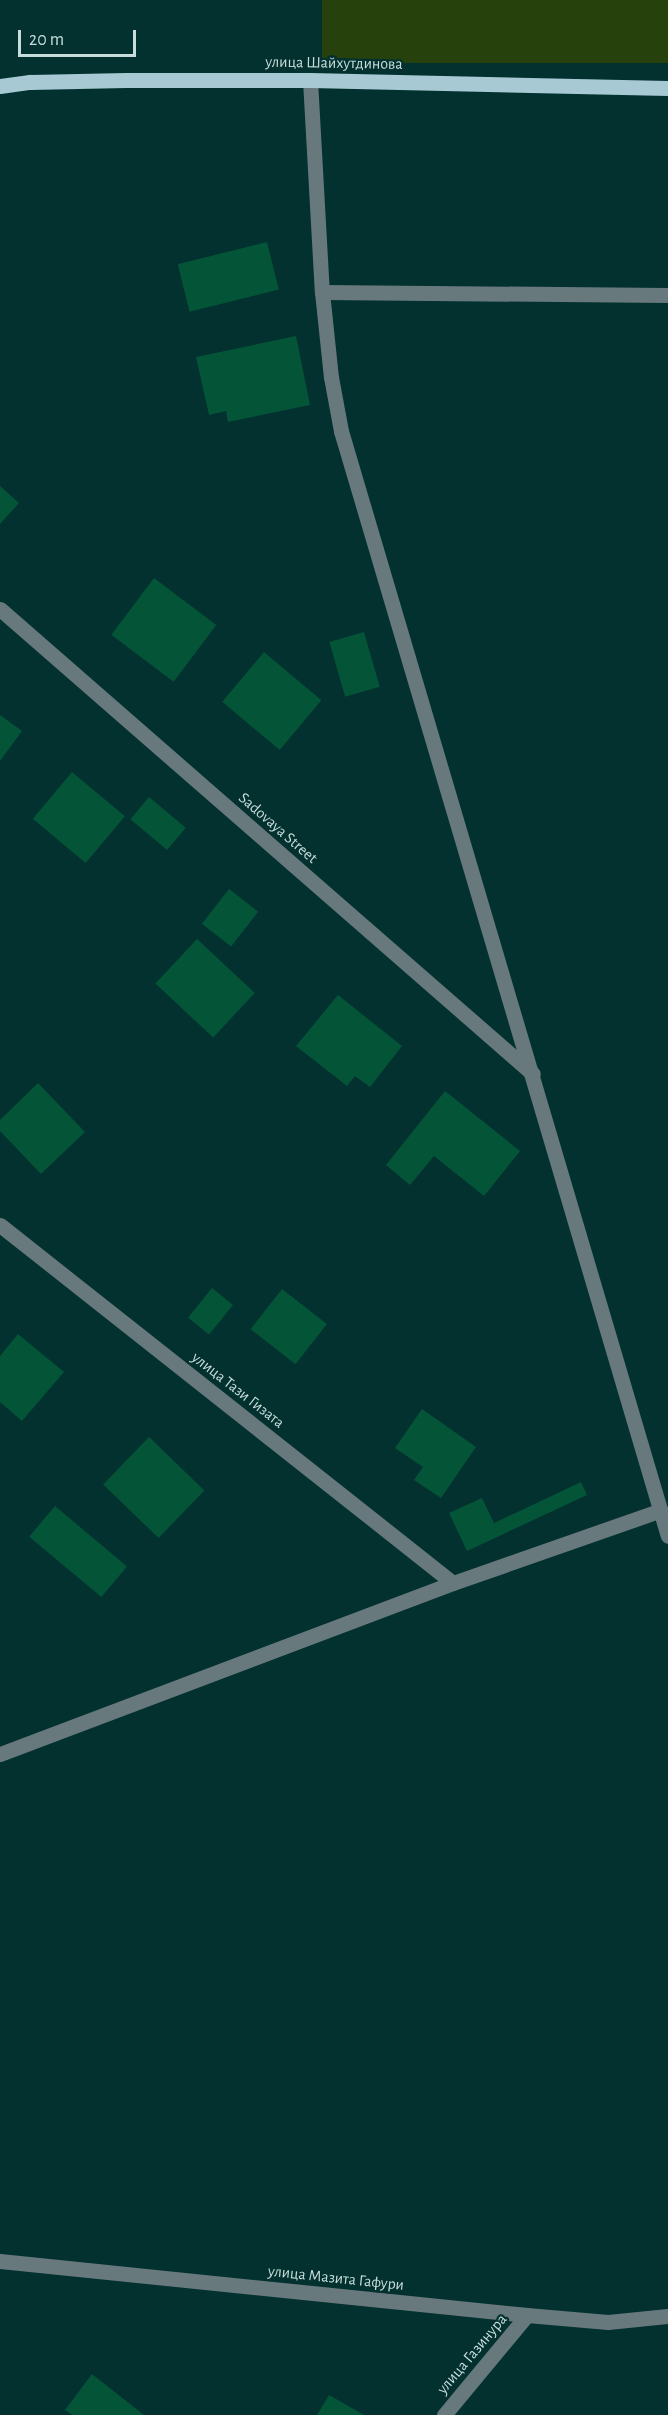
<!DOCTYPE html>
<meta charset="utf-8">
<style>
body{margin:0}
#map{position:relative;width:668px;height:2415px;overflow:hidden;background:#03312f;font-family:"Alegreya Sans",sans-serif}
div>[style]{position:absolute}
.green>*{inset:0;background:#26410c;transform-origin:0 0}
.building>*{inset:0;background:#045437;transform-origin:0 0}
.minor>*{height:15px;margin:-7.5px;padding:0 7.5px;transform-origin:7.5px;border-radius:7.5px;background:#68797e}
.major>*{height:15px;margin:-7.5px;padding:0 7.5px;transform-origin:7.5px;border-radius:7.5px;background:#a6c9d3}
span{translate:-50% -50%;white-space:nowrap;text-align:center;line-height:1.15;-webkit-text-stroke:4.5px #03312f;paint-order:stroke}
.street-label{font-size:16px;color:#c7dddb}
.scale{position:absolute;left:18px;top:30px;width:118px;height:27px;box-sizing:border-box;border:3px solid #c7dddb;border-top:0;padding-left:8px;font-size:18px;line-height:21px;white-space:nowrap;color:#c7dddb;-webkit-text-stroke:4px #03312f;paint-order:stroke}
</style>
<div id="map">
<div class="green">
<i style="left:322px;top:0;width:346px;height:63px"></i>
</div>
<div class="building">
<i style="left:267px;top:242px;width:49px;height:92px;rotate:76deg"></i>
<i style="clip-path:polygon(296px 336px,310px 405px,228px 422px,226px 411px,209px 415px,196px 357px)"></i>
<i style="clip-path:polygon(0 486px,19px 503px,0 524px)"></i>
<i style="left:154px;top:578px;width:78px;height:71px;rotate:37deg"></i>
<i style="left:364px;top:632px;width:57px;height:36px;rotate:74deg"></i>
<i style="left:264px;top:652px;width:75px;height:65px;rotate:40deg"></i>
<i style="clip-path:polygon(0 715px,22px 731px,0 761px)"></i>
<i style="left:72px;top:772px;width:69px;height:61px;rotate:40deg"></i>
<i style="left:149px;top:797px;width:48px;height:29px;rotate:40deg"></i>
<i style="left:229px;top:889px;width:37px;height:44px;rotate:38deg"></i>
<i style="left:197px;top:939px;width:79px;height:61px;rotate:43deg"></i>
<i style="clip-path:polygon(338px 995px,402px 1046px,370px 1087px,355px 1076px,347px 1086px,296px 1046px)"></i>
<i style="clip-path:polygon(38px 1083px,85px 1132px,41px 1174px,0 1131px,0 1120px)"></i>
<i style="clip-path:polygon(445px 1091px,520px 1151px,484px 1196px,434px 1156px,410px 1185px,386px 1165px)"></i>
<i style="left:212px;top:1288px;width:27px;height:38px;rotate:39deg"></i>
<i style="left:282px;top:1289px;width:57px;height:51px;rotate:38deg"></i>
<i style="clip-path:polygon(18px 1334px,64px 1372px,22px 1421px,0 1402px,0 1356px)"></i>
<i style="clip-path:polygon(422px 1409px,476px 1447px,441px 1498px,414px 1480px,423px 1467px,395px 1448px)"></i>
<i style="left:149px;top:1437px;width:77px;height:66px;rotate:44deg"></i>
<i style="clip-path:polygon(581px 1482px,587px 1495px,467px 1551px,449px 1513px,482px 1498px,494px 1523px)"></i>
<i style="left:55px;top:1506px;width:94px;height:40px;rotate:40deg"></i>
<i style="clip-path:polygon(92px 2374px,144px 2415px,72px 2415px,65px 2410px)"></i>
<i style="clip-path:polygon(329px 2395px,364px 2415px,317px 2415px)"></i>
</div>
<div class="minor">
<i style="left:310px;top:80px;width:212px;rotate:86.8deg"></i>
<i style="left:322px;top:292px;width:85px;rotate:84deg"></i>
<i style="left:331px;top:377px;width:55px;rotate:79.5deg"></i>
<i style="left:341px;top:431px;width:1152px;rotate:73.52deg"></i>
<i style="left:322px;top:292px;width:346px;rotate:0.5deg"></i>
<i style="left:0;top:609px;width:707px;rotate:41.1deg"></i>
<i style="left:0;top:1225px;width:577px;rotate:38.32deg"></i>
<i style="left:0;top:1754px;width:484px;rotate:-20.7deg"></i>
<i style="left:453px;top:1583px;width:220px;rotate:-19.3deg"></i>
<i style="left:0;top:2261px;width:530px;rotate:5.85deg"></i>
<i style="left:527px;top:2315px;width:81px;rotate:4.9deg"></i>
<i style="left:608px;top:2322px;width:60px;rotate:-5.7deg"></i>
<i style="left:444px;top:2415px;width:130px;rotate:-50.3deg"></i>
</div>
<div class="major">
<i style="left:0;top:86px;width:30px;rotate:-8deg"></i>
<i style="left:30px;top:82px;width:96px;rotate:-1.2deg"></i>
<i style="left:126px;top:80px;width:184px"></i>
<i style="left:310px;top:80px;width:358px;rotate:1.3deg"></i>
</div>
<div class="street-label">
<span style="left:334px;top:63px;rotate:1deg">улица Шайхутдинова</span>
<span style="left:278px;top:828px;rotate:41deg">Sadovaya Street</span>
<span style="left:238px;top:1390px;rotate:38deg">улица Тази Гизата</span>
<span style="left:336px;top:2278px;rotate:6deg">улица Мазита Гафури</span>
<span style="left:472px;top:2354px;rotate:-50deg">улица Газинура</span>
</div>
<div class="scale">20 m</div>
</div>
